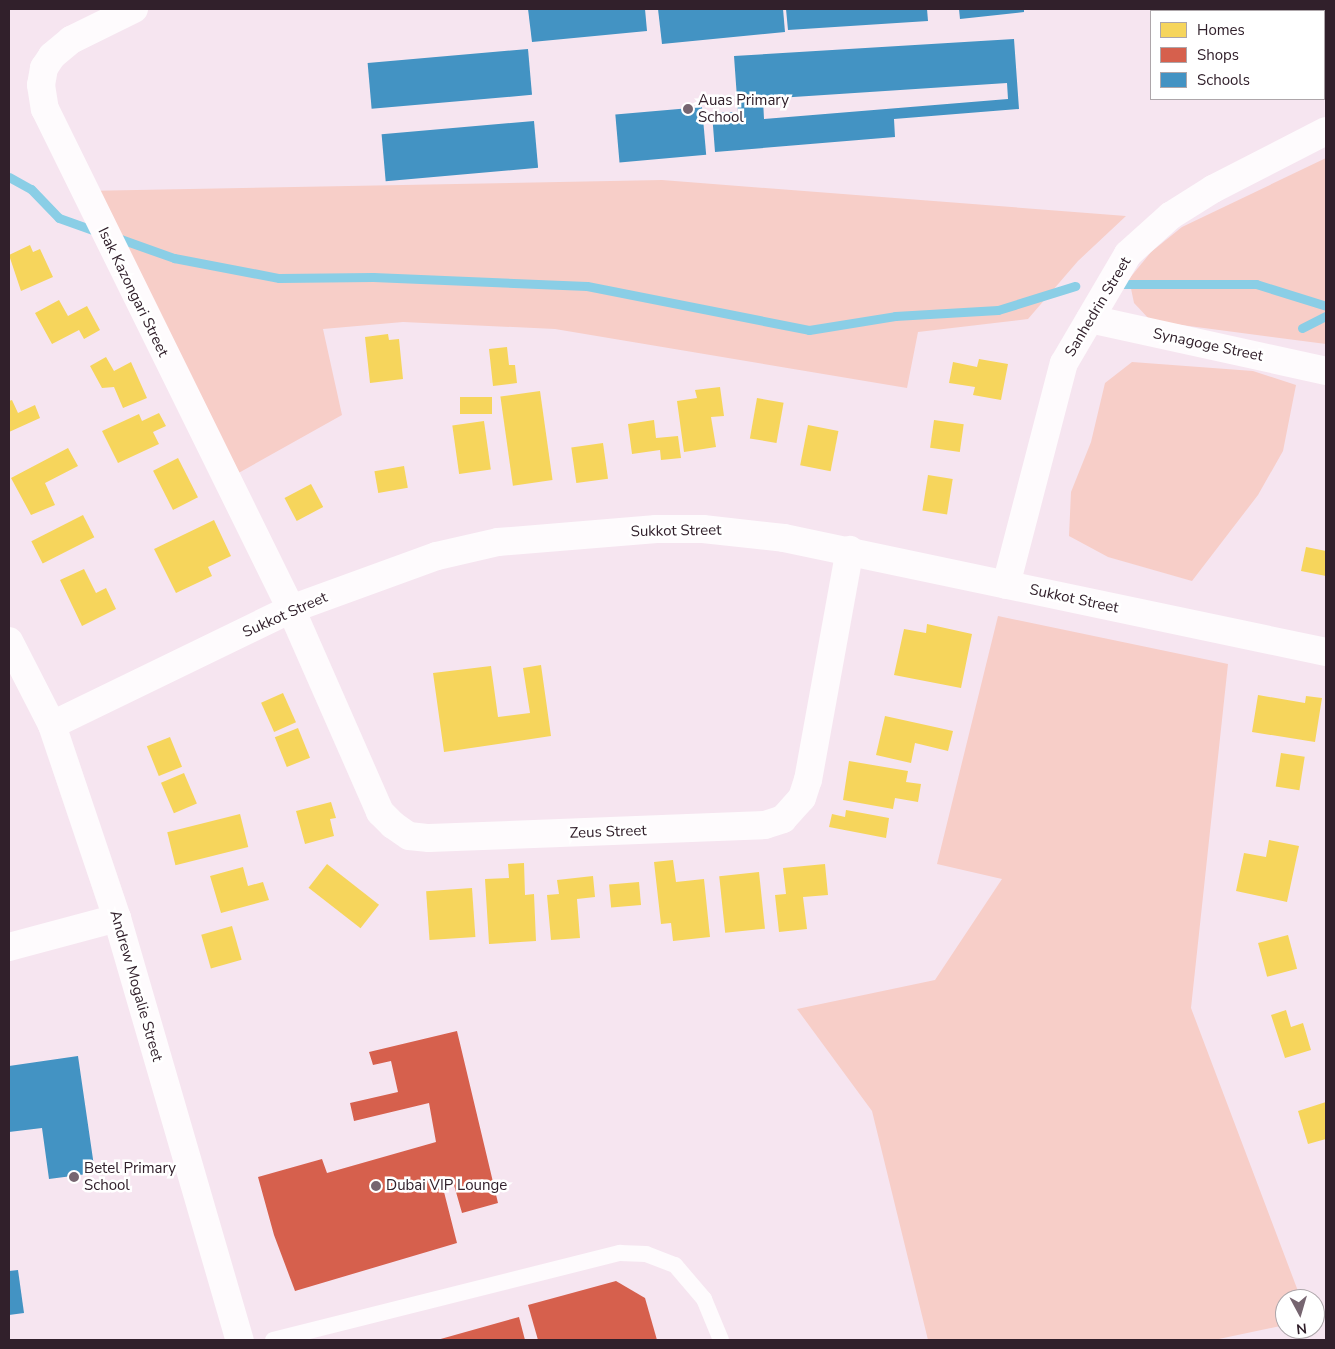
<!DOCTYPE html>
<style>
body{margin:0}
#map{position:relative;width:1335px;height:1349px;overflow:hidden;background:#f6e5f0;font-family:"Nunito Sans",sans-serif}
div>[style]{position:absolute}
.green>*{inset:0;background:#f7cec8}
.homes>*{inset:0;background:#f6d55c;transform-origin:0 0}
.shops>*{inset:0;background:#d6604d}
.schools>*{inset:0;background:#4393c3;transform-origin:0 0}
.stream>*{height:9px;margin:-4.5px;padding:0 4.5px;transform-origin:4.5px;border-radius:4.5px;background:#8acee6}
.service>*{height:16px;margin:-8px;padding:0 8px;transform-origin:8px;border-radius:8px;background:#fefbfd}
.minor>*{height:28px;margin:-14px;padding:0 14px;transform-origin:14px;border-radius:14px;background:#fefbfd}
.dots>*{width:14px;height:14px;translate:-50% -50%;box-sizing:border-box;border:2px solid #fff;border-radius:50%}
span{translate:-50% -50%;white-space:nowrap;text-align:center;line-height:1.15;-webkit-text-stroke:5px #fff;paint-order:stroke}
.poi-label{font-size:15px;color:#31202b}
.left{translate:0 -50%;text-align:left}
.street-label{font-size:15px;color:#31202b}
.frame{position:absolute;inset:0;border:10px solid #31202b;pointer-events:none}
.legend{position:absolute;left:1150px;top:10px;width:175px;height:90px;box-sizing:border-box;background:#fff;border:1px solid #ada6aa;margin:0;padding:6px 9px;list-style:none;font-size:15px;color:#31202b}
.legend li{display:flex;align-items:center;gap:10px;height:25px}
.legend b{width:25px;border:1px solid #ada6aa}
.north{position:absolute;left:1275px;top:1289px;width:50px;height:50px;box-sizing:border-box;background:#fff;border:1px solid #ada6aa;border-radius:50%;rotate:174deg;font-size:14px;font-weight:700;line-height:20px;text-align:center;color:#31202b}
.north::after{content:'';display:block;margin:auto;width:18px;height:22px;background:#766570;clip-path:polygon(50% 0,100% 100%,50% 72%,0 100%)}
</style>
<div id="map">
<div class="green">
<i style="clip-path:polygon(1326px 158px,1326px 344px,1151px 321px,1134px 303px,1129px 279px,1151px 252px,1182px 227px)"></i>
<i style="clip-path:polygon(662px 180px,1126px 216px,1078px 261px,1028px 319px,918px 332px,907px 388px,555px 329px,403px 322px,323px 329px,342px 415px,226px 480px,83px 191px)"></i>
<i style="clip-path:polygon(1132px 362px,1253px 371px,1296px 385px,1283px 451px,1258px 495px,1192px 581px,1108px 557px,1069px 536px,1071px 492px,1091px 442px,1105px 383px)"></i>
<i style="clip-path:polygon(998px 616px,1228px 664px,1191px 1008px,1301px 1299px,1285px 1299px,1285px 1325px,1214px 1340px,928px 1340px,872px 1111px,797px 1009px,935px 980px,1002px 879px,937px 864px)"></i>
</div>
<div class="homes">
<i style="clip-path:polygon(30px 245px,33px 252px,40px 249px,53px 277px,21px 291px,9px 255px)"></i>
<i style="clip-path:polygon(59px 300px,68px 316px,87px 306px,100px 330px,84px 339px,79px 330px,52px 344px,35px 313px)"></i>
<i style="clip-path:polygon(388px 334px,389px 340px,399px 339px,403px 379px,370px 383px,365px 337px)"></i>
<i style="clip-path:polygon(507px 347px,509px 365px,515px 365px,517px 383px,493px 386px,489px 349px)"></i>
<i style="clip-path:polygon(106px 357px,114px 371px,131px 362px,147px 398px,123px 408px,114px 387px,102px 388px,90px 366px)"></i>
<i style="clip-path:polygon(979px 359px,1008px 364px,1001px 400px,973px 395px,975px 387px,949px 383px,953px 362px,977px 367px)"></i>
<i style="clip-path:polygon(720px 387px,724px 416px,711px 417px,716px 447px,684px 452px,677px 401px,697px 398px,695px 390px)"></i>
<i style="left:540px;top:391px;width:90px;height:40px;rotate:82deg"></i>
<i style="left:492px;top:397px;width:17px;height:32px;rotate:90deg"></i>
<i style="left:757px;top:398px;width:27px;height:41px;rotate:10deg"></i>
<i style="clip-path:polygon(12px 400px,18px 413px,35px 405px,40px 418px,9px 432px,9px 401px)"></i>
<i style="clip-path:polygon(159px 413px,166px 426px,153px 432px,159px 444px,118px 463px,102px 431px,139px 414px,142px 421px)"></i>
<i style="clip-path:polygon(654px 420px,656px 438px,678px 436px,681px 458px,661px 460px,660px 450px,632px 454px,628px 424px)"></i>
<i style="left:934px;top:420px;width:30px;height:28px;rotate:8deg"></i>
<i style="left:484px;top:421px;width:49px;height:32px;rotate:82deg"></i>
<i style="left:808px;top:425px;width:31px;height:41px;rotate:11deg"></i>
<i style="left:603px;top:443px;width:36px;height:32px;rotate:82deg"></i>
<i style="clip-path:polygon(68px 448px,78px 466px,45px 483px,55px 505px,31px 515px,11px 478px)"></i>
<i style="left:178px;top:458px;width:44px;height:28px;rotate:63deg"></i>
<i style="left:404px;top:466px;width:22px;height:30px;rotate:80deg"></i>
<i style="left:928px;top:475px;width:25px;height:36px;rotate:9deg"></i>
<i style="left:311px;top:484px;width:26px;height:30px;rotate:62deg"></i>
<i style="left:83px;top:515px;width:25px;height:58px;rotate:63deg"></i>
<i style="clip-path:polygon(214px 520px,231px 556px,208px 567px,212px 576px,176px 593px,154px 549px)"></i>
<i style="clip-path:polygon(1306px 547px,1326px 551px,1326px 576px,1301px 571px)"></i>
<i style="clip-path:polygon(84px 569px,96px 593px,106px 588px,116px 609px,82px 626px,60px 580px)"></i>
<i style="clip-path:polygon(927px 624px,972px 634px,961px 688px,894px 675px,904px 629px,926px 633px)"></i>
<i style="clip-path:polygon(541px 665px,551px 736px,444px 752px,433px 673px,491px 666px,498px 717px,530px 713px,523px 668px)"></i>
<i style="left:283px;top:693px;width:32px;height:24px;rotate:66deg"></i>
<i style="clip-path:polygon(1258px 695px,1305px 703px,1306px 696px,1322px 698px,1315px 742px,1252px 732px)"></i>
<i style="clip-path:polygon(885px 716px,953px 731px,948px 751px,915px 743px,911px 763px,876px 755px)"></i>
<i style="left:298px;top:728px;width:32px;height:25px;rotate:68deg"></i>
<i style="left:170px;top:737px;width:32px;height:25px;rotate:68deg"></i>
<i style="left:1281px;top:753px;width:24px;height:34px;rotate:9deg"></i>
<i style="clip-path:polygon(849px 761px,908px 771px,906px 782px,921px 784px,918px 802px,895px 798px,893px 809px,843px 800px)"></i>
<i style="left:184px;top:773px;width:33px;height:25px;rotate:67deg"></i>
<i style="clip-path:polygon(331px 802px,336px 818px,330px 819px,334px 836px,305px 844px,296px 811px)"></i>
<i style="clip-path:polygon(846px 810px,889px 818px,886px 838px,829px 827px,832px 814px,845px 817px)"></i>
<i style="left:240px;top:814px;width:34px;height:75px;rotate:76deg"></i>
<i style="clip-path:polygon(1269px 840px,1299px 846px,1287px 902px,1236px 891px,1244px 853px,1266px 857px)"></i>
<i style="clip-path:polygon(673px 860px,676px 882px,704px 879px,710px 937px,673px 941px,671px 923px,661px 924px,654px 862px)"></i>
<i style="clip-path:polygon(524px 863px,525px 895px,534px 894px,536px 941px,489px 944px,485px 879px,509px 878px,508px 864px)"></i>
<i style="left:327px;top:864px;width:66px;height:30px;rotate:38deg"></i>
<i style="clip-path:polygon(825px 864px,828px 895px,803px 897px,807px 929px,779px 932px,775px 895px,786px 894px,783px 868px)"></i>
<i style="clip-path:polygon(243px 867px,248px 886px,263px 882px,269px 900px,221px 913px,210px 876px)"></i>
<i style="left:759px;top:872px;width:57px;height:40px;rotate:84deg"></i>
<i style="clip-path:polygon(593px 876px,595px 897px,577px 899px,580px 938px,551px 940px,547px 895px,559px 894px,557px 880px)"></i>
<i style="left:639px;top:882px;width:23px;height:30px;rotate:85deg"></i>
<i style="left:472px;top:888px;width:49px;height:46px;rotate:86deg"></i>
<i style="left:232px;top:926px;width:35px;height:32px;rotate:74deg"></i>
<i style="left:1288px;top:935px;width:35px;height:31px;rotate:75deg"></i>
<i style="clip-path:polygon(1286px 1010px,1291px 1027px,1303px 1023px,1311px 1050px,1285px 1058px,1271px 1015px)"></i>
<i style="clip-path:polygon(1326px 1102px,1326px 1139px,1308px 1144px,1298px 1111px)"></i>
</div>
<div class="shops">
<i style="clip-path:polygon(457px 1031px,498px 1203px,462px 1213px,454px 1185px,443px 1188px,457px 1243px,295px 1291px,274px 1235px,258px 1177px,322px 1159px,327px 1173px,436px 1142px,429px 1103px,354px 1121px,350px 1103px,398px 1092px,391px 1061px,373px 1065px,369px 1052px)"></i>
<i style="clip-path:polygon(616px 1281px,645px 1298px,657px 1340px,538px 1340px,528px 1305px)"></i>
<i style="clip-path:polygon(519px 1317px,525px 1340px,437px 1340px)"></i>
</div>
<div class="schools">
<i style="clip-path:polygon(528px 9px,645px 9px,647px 31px,532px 42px)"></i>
<i style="clip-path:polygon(658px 9px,783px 9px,785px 32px,662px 44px)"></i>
<i style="clip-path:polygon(786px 9px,927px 9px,928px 21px,788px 30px)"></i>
<i style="clip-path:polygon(959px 9px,1024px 9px,1024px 12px,960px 19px)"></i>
<i style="clip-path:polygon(evenodd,1014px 39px,1019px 109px,894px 119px,895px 137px,715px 152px,712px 113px,738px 112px,734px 56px,1014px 39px,1007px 83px,1008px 99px,764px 119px,763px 99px,1007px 83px)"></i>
<i style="left:528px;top:49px;width:46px;height:161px;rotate:85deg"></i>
<i style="left:702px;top:107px;width:48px;height:87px;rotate:85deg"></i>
<i style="left:534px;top:121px;width:47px;height:153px;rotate:85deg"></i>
<i style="clip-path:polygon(78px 1056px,95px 1173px,49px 1179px,42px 1128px,9px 1132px,9px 1066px)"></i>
<i style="clip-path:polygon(18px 1270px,24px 1313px,9px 1315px,9px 1271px)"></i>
</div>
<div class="stream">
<i style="left:9px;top:177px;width:25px;rotate:29deg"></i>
<i style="left:31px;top:189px;width:40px;rotate:46deg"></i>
<i style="left:59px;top:218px;width:41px;rotate:19.7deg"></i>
<i style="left:115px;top:237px;width:63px;rotate:19.6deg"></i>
<i style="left:174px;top:258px;width:107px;rotate:10.8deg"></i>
<i style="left:279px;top:278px;width:94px;rotate:-0.6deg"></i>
<i style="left:373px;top:277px;width:214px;rotate:2.4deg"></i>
<i style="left:587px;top:286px;width:226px;rotate:11.2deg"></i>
<i style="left:809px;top:330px;width:87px;rotate:-9.2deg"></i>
<i style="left:895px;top:316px;width:103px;rotate:-3.3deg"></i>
<i style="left:998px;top:310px;width:81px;rotate:-17.3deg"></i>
<i style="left:1122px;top:284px;width:134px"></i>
<i style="left:1256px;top:284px;width:73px;rotate:17.4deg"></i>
<i style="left:1302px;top:328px;width:27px;rotate:-27deg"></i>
</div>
<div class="service">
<i style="left:273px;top:1340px;width:358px;rotate:-14.1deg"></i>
<i style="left:620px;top:1253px;width:26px;rotate:2deg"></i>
<i style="left:646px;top:1254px;width:31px;rotate:21deg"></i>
<i style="left:675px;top:1265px;width:45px;rotate:49.5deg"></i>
<i style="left:704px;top:1299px;width:44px;rotate:67.5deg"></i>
</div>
<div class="minor">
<i style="left:134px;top:9px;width:70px;rotate:153.8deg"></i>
<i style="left:71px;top:40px;width:25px;rotate:140deg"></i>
<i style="left:52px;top:56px;width:14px;rotate:124deg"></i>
<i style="left:44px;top:68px;width:17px;rotate:100deg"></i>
<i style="left:41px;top:85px;width:24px;rotate:81deg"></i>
<i style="left:45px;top:109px;width:557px;rotate:63.8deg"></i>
<i style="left:291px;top:609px;width:222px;rotate:66.3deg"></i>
<i style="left:380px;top:812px;width:18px;rotate:45deg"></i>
<i style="left:393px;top:825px;width:19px;rotate:35deg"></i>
<i style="left:409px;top:836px;width:20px;rotate:6deg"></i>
<i style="left:429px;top:838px;width:336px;rotate:-2.2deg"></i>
<i style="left:765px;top:825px;width:19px;rotate:-18deg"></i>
<i style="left:783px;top:819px;width:28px;rotate:-48deg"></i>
<i style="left:802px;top:798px;width:19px;rotate:-72deg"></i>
<i style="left:808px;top:780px;width:234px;rotate:-79.7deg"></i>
<i style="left:1090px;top:319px;width:242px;rotate:12.4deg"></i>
<i style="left:1006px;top:585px;width:229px;rotate:-75.4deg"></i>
<i style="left:1064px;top:363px;width:126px;rotate:-59.6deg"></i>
<i style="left:1128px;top:254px;width:57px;rotate:-42.1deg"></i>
<i style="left:1170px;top:216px;width:51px;rotate:-32.1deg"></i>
<i style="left:1213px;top:189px;width:127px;rotate:-27.2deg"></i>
<i style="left:9px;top:641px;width:94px;rotate:62.9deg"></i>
<i style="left:52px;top:725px;width:204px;rotate:71.4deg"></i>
<i style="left:117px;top:918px;width:440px;rotate:73.8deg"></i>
<i style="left:52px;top:725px;width:266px;rotate:-25.9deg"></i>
<i style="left:291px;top:609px;width:155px;rotate:-20deg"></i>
<i style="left:437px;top:556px;width:63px;rotate:-12.9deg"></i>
<i style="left:498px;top:542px;width:159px;rotate:-4.7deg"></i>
<i style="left:656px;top:529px;width:47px"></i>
<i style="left:703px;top:529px;width:81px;rotate:6.3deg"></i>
<i style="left:784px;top:538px;width:554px;rotate:11.88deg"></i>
<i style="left:9px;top:947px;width:112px;rotate:-15deg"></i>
</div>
<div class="dots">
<i style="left:688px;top:109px;background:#766570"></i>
<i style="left:74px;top:1177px;background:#766570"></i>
<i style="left:376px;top:1186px;background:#766570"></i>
</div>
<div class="poi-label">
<span class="left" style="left:698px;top:109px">Auas Primary<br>School</span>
<span class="left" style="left:84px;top:1177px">Betel Primary<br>School</span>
<span class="left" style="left:386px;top:1186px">Dubai VIP Lounge</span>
</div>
<div class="street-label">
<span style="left:133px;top:292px;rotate:64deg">Isak Kazongari Street</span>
<span style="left:1098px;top:307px;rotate:-59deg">Sanhedrin Street</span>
<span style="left:1208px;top:345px;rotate:12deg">Synagoge Street</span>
<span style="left:676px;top:531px;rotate:-1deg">Sukkot Street</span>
<span style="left:1074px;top:599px;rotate:12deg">Sukkot Street</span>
<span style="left:285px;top:615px;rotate:-24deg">Sukkot Street</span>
<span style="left:608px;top:832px;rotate:-2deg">Zeus Street</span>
<span style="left:136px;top:986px;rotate:74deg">Andrew Mogalie Street</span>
</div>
<div class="frame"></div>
<ul class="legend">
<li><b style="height:14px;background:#f6d55c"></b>Homes</li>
<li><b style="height:14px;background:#d6604d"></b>Shops</li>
<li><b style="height:14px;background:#4393c3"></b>Schools</li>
</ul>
<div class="north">N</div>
</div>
